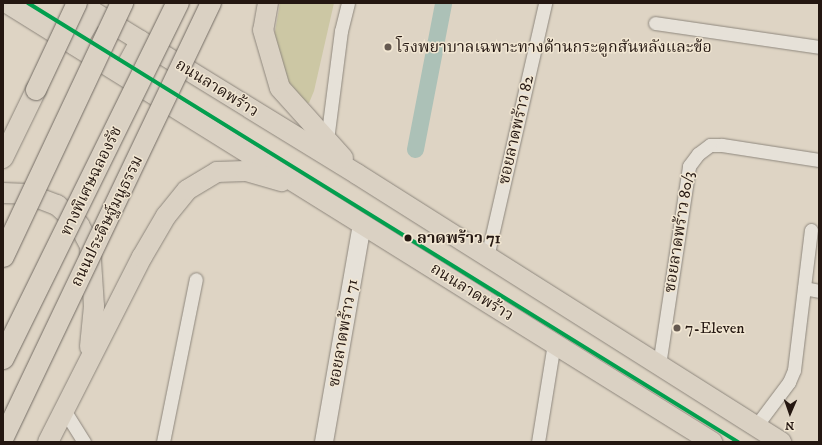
<!DOCTYPE html>
<meta charset="utf-8">
<style>
body{margin:0}
#map{position:relative;width:822px;height:445px;overflow:hidden;background:#ded4c4;font-family:"IM FELL DW Pica","Noto Serif Thai",serif}
div>[style]{position:absolute}
.green>*{inset:0;background:#ccc7a4}
.canal>*{height:17px;margin:-8.5px;padding:0 8.5px;transform-origin:8.5px;border-radius:8.5px;background:#acc1b7}
.roads{filter:drop-shadow(0 0 1px #8e877d) drop-shadow(0 0 1px #8e877d)}
.street>*{height:13px;margin:-6.5px;padding:0 6.5px;transform-origin:6.5px;border-radius:6.5px;background:#e6e1d8}
.secondary>*{height:18px;margin:-9px;padding:0 9px;transform-origin:9px;border-radius:9px;background:#e6e1d8}
.primary>*{height:20px;margin:-10px;padding:0 10px;transform-origin:10px;border-radius:10px;background:#dad1c3}
.bridges{filter:drop-shadow(0 0 1px #746d65) drop-shadow(0 0 1px #746d65)}
.primary-bridge>*{height:20px;margin:-10px;padding:0 10px;transform-origin:10px;border-radius:10px;background:#dad1c3}
.highway-bridge>*{height:22px;margin:-11px;padding:0 11px;transform-origin:11px;border-radius:11px;background:#dad1c3}
.metro-1>*{height:4px;margin:-2px;padding:0 2px;transform-origin:2px;border-radius:2px;background:#029f4e}
.dots>*{width:11px;height:11px;translate:-50% -50%;box-sizing:border-box;border:2px solid #f1e6d2;border-radius:50%}
span{translate:-50% -50%;white-space:nowrap;text-align:center;line-height:1.15;-webkit-text-stroke:3px #f1e6d2;paint-order:stroke}
.poi-label{font-size:16px;color:#241711}
.left{translate:0 -50%;text-align:left}
.street-label{font-size:16px;color:#241711}
.stop-label{font-size:16px;color:#241711;font-weight:700}
.frame{position:absolute;inset:0;border:4px solid #241711;pointer-events:none}
.north{position:absolute;left:770px;top:393px;width:40px;height:40px;-webkit-text-stroke:3px #f1e6d2;paint-order:stroke;rotate:182deg;font-size:11px;font-weight:700;line-height:16px;text-align:center;color:#241711}
.north::after{content:'';display:block;margin:auto;width:14px;height:18px;background:#241711;clip-path:polygon(50% 0,100% 100%,50% 72%,0 100%)}
</style>
<div id="map">
<div class="green">
<i style="clip-path:polygon(280px 3px,334px 3px,314px 91px,309px 103px,303px 102px,293px 92px,282px 72px,274px 37px)"></i>
</div>
<div class="canal">
<i style="left:415px;top:149px;width:149px;rotate:-79.1deg"></i>
</div>
<div class="roads">
<div class="street">
<i style="left:655px;top:23px;width:166px;rotate:8.3deg"></i>
<i style="left:327px;top:140px;width:110px;rotate:-82.7deg"></i>
<i style="left:341px;top:31px;width:29px;rotate:-76deg"></i>
<i style="left:487px;top:257px;width:261px;rotate:-77.1deg"></i>
<i style="left:804px;top:288px;width:15px;rotate:11deg"></i>
<i style="left:659px;top:365px;width:201px;rotate:-81.4deg"></i>
<i style="left:689px;top:166px;width:15px;rotate:-53deg"></i>
<i style="left:698px;top:154px;width:15px;rotate:-37deg"></i>
<i style="left:710px;top:145px;width:12px"></i>
<i style="left:722px;top:145px;width:98px;rotate:8.8deg"></i>
<i style="left:64px;top:410px;width:38px;rotate:58deg"></i>
<i style="left:756px;top:426px;width:55px;rotate:-53.1deg"></i>
<i style="left:789px;top:382px;width:13px;rotate:-67deg"></i>
<i style="left:794px;top:370px;width:141px;rotate:-83.1deg"></i>
<i style="left:163px;top:442px;width:166px;rotate:-78.6deg"></i>
<i style="left:538px;top:442px;width:100px;rotate:-80.8deg"></i>
</div>
<div class="secondary">
<i style="left:324px;top:442px;width:221px;rotate:-80.1deg"></i>
</div>
<div class="primary">
<i style="left:7px;top:3px;width:831px;rotate:31.91deg"></i>
<i style="left:79px;top:3px;width:326px;rotate:31.6deg"></i>
<i style="left:357px;top:174px;width:502px;rotate:32.3deg"></i>
<i style="left:268px;top:3px;width:27px;rotate:100deg"></i>
<i style="left:263px;top:30px;width:60px;rotate:73.7deg"></i>
<i style="left:280px;top:88px;width:94px;rotate:48deg"></i>
<i style="left:75px;top:45px;width:37px;rotate:-59deg"></i>
<i style="left:122px;top:74px;width:38px;rotate:-61deg"></i>
<i style="left:3px;top:158px;width:76px;rotate:-64.1deg"></i>
<i style="left:3px;top:193px;width:25px;rotate:2deg"></i>
<i style="left:28px;top:194px;width:31px;rotate:21deg"></i>
<i style="left:57px;top:205px;width:30px;rotate:42deg"></i>
<i style="left:79px;top:225px;width:24px;rotate:62deg"></i>
<i style="left:90px;top:246px;width:60px;rotate:86.2deg"></i>
<i style="left:94px;top:306px;width:41px;rotate:95.6deg"></i>
<i style="left:48px;top:442px;width:208px;rotate:-63.1deg"></i>
<i style="left:142px;top:257px;width:48px;rotate:-59.7deg"></i>
<i style="left:166px;top:216px;width:33px;rotate:-51deg"></i>
<i style="left:187px;top:190px;width:35px;rotate:-31deg"></i>
<i style="left:217px;top:172px;width:29px;rotate:-2deg"></i>
<i style="left:246px;top:171px;width:37px;rotate:16deg"></i>
</div>
</div>
<div class="bridges">
<div class="primary-bridge">
<i style="left:36px;top:90px;width:96px;rotate:-64.8deg"></i>
<i style="left:3px;top:439px;width:483px;rotate:-64.5deg"></i>
</div>
<div class="highway-bridge">
<i style="left:3px;top:256px;width:280px;rotate:-64.8deg"></i>
<i style="left:3px;top:358px;width:396px;rotate:-63.8deg"></i>
</div>
</div>
<div class="metro-1">
<i style="left:28px;top:3px;width:835px;rotate:31.73deg"></i>
</div>
<div class="dots">
<i style="left:388px;top:47px;background:#655950"></i>
<i style="left:408px;top:238px;background:#241711"></i>
<i style="left:677px;top:328px;background:#655950"></i>
</div>
<div class="poi-label">
<span class="left" style="left:396px;top:47px">โรงพยาบาลเฉพาะทางด้านกระดูกสันหลังและข้อ</span>
<span class="left" style="left:685px;top:328px">7-Eleven</span>
</div>
<div class="street-label">
<span style="left:217px;top:88px;rotate:32deg">ถนนลาดพร้าว</span>
<span style="left:516px;top:130px;rotate:-77deg">ซอยลาดพร้าว 82</span>
<span style="left:91px;top:181px;rotate:-64deg">ทางพิเศษฉลองรัช</span>
<span style="left:107px;top:221px;rotate:-64deg">ถนนประดิษฐ์มนูธรรม</span>
<span style="left:679px;top:232px;rotate:-81deg">ซอยลาดพร้าว 80/3</span>
<span style="left:472px;top:292px;rotate:32deg">ถนนลาดพร้าว</span>
<span style="left:343px;top:333px;rotate:-80deg">ซอยลาดพร้าว 71</span>
</div>
<div class="stop-label">
<span class="left" style="left:417px;top:238px">ลาดพร้าว 71</span>
</div>
<div class="frame"></div>
<div class="north">N</div>
</div>
